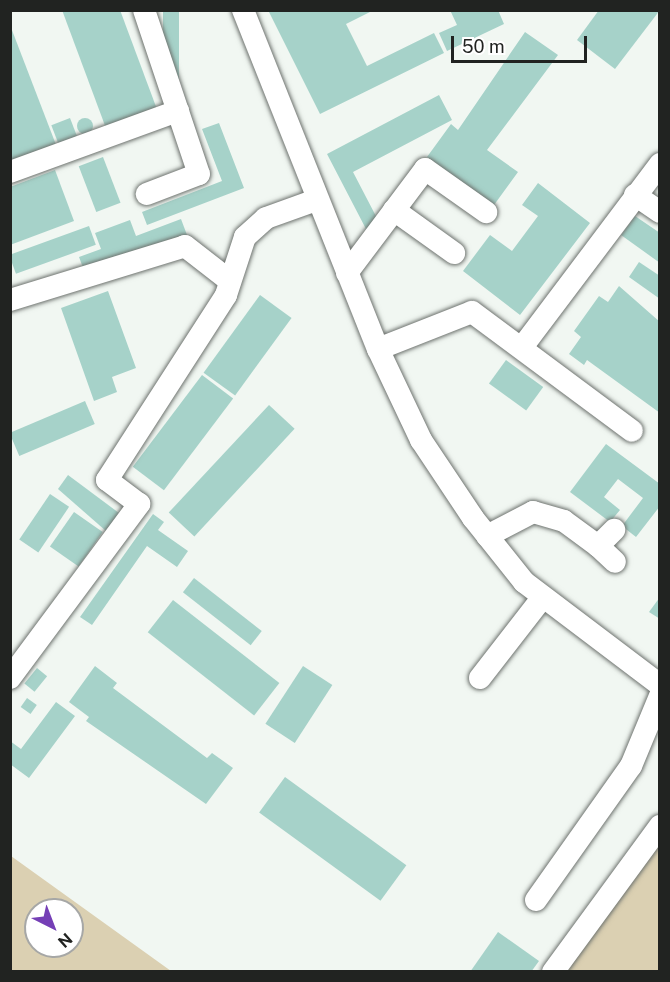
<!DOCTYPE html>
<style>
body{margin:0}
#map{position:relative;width:670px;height:982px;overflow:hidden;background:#f1f7f2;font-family:"Public Sans",sans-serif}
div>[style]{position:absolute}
.green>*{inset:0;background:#dbd0b2}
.building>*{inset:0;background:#a6d2c9;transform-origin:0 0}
.round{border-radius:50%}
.roads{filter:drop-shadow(0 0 2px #6e736f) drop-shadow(0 0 2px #6e736f)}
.minor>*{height:22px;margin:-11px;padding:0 11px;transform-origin:11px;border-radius:11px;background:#fff}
span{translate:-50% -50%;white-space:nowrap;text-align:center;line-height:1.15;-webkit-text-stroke:6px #fff;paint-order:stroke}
.frame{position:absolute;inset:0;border:12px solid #212321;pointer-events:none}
.north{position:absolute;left:24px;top:898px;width:60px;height:60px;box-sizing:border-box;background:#fff;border:2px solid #a6a7a6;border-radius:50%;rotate:138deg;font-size:16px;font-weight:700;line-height:24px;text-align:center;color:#212321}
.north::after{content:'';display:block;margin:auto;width:21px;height:27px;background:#753fb6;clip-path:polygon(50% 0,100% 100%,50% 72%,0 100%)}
.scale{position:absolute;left:451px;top:36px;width:136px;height:27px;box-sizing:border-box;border:3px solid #212321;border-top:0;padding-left:8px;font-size:18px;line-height:21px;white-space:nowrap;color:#212321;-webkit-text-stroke:4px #fff;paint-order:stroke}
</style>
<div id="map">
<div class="green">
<i style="clip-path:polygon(659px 845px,659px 971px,566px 971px)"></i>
<i style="clip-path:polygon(evenodd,10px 856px,11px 856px,171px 971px,11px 971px,10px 856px,36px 910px,72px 910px,72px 946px,36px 946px,36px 910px)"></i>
</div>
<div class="building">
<i style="clip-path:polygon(62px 10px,120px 10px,158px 112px,107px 131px)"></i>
<i style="left:163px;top:10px;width:16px;height:95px"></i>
<i style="clip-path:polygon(268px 10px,374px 10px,346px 24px,367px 66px,434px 33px,444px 53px,320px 114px)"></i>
<i style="clip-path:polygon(450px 10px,498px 10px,504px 24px,447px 51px,439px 33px,457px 25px)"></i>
<i style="clip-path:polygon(599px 10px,660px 10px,615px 69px,577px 40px)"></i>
<i style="clip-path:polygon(10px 25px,58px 150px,10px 168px)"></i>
<i style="clip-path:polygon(525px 32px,558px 55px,487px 150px,518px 172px,494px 205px,427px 157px,451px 124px,458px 130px)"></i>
<i style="clip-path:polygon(439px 95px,452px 120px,353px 172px,379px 222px,366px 229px,327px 154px)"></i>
<i class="round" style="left:77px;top:118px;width:16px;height:16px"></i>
<i style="left:70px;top:118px;width:26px;height:20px;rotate:69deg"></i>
<i style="clip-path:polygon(219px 123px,244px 188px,147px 225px,142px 212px,222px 181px,202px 129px)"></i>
<i style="left:103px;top:157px;width:49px;height:26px;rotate:69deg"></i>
<i style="clip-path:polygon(55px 170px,74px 221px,10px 245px,10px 187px)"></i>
<i style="clip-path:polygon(538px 183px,590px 223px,520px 315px,463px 271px,490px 235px,512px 251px,538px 216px,522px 205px)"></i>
<i style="clip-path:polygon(635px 216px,660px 233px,660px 263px,621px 235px)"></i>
<i style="clip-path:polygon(181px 219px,187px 235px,85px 273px,79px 257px,101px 249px,95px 233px,130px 220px,136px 236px)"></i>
<i style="left:89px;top:226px;width:20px;height:85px;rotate:70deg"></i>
<i style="clip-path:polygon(639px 262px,660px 276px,660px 299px,629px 277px)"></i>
<i style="clip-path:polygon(619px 286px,660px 322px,660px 413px,587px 360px,584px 365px,569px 354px,581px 337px,574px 331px,599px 296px,608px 302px)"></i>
<i style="clip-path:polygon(108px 291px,136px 368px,112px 377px,117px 392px,94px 401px,61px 308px)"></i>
<i style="left:260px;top:295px;width:39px;height:96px;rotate:36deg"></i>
<i style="left:506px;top:360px;width:46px;height:29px;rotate:36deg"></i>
<i style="left:202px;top:375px;width:39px;height:115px;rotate:37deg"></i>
<i style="left:85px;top:401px;width:25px;height:82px;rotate:67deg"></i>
<i style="left:269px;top:405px;width:35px;height:147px;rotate:43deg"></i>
<i style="clip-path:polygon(606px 444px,660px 484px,660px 506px,636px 537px,622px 526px,643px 498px,618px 479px,604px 497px,620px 510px,610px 522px,570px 492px)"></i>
<i style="clip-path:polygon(68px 475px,119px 513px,106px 531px,58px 489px)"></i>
<i style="left:50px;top:494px;width:23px;height:55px;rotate:34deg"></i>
<i style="left:74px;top:512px;width:35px;height:42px;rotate:35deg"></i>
<i style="clip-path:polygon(153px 514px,164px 522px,158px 530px,188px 551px,177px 567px,147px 546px,92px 625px,80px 617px)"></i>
<i style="left:194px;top:578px;width:86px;height:18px;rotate:38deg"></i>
<i style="clip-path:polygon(660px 597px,660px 619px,649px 612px)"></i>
<i style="left:173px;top:600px;width:135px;height:41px;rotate:38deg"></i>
<i style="clip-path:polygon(95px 666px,117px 683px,113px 688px,207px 758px,212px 753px,233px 768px,206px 804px,86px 721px,89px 717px,69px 702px)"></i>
<i style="left:303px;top:666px;width:35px;height:69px;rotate:33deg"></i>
<i style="left:37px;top:668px;width:13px;height:20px;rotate:39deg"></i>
<i style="left:27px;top:698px;width:12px;height:11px;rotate:35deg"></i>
<i style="clip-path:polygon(56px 702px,75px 716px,29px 778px,10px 764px,10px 741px,21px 749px)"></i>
<i style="left:285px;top:777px;width:150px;height:44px;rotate:36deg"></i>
<i style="clip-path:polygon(498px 932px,539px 961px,531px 972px,470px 972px)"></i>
</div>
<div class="roads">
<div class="minor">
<i style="left:144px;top:10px;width:173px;rotate:71.5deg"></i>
<i style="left:199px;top:174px;width:56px;rotate:159deg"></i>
<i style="left:243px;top:10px;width:365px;rotate:68.3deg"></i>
<i style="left:378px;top:349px;width:101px;rotate:64.7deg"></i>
<i style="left:421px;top:440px;width:94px;rotate:56.3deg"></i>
<i style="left:473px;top:518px;width:82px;rotate:51.4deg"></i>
<i style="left:524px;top:582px;width:171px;rotate:37.1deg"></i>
<i style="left:10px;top:172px;width:179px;rotate:-20deg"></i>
<i style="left:635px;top:195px;width:30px;rotate:34deg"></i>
<i style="left:394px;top:210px;width:74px;rotate:35.6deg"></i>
<i style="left:347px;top:273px;width:130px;rotate:-53.1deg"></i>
<i style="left:425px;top:169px;width:75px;rotate:35.2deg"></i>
<i style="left:10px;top:300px;width:183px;rotate:-17.1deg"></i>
<i style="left:185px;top:246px;width:57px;rotate:37.9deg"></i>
<i style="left:523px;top:346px;width:228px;rotate:-53deg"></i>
<i style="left:378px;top:349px;width:101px;rotate:-21.5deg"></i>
<i style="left:472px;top:312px;width:199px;rotate:36.6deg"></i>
<i style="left:487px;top:536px;width:52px;rotate:-27.6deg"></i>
<i style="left:533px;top:512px;width:32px;rotate:16deg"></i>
<i style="left:564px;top:521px;width:42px;rotate:36.3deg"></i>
<i style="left:598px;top:546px;width:23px;rotate:-45deg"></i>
<i style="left:598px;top:546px;width:23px;rotate:43deg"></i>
<i style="left:10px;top:678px;width:217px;rotate:-53.4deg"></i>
<i style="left:139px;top:504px;width:40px;rotate:-143deg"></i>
<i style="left:107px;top:480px;width:220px;rotate:-57.2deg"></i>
<i style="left:226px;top:295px;width:61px;rotate:-71.9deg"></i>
<i style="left:245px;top:237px;width:28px;rotate:-42deg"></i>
<i style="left:266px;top:218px;width:53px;rotate:-19.8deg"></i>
<i style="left:480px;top:678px;width:101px;rotate:-52.2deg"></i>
<i style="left:536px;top:900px;width:164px;rotate:-54.7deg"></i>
<i style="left:631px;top:766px;width:76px;rotate:-67.5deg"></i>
<i style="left:553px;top:972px;width:181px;rotate:-53.8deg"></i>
</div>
</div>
<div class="frame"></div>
<div class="north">N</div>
<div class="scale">50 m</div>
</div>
